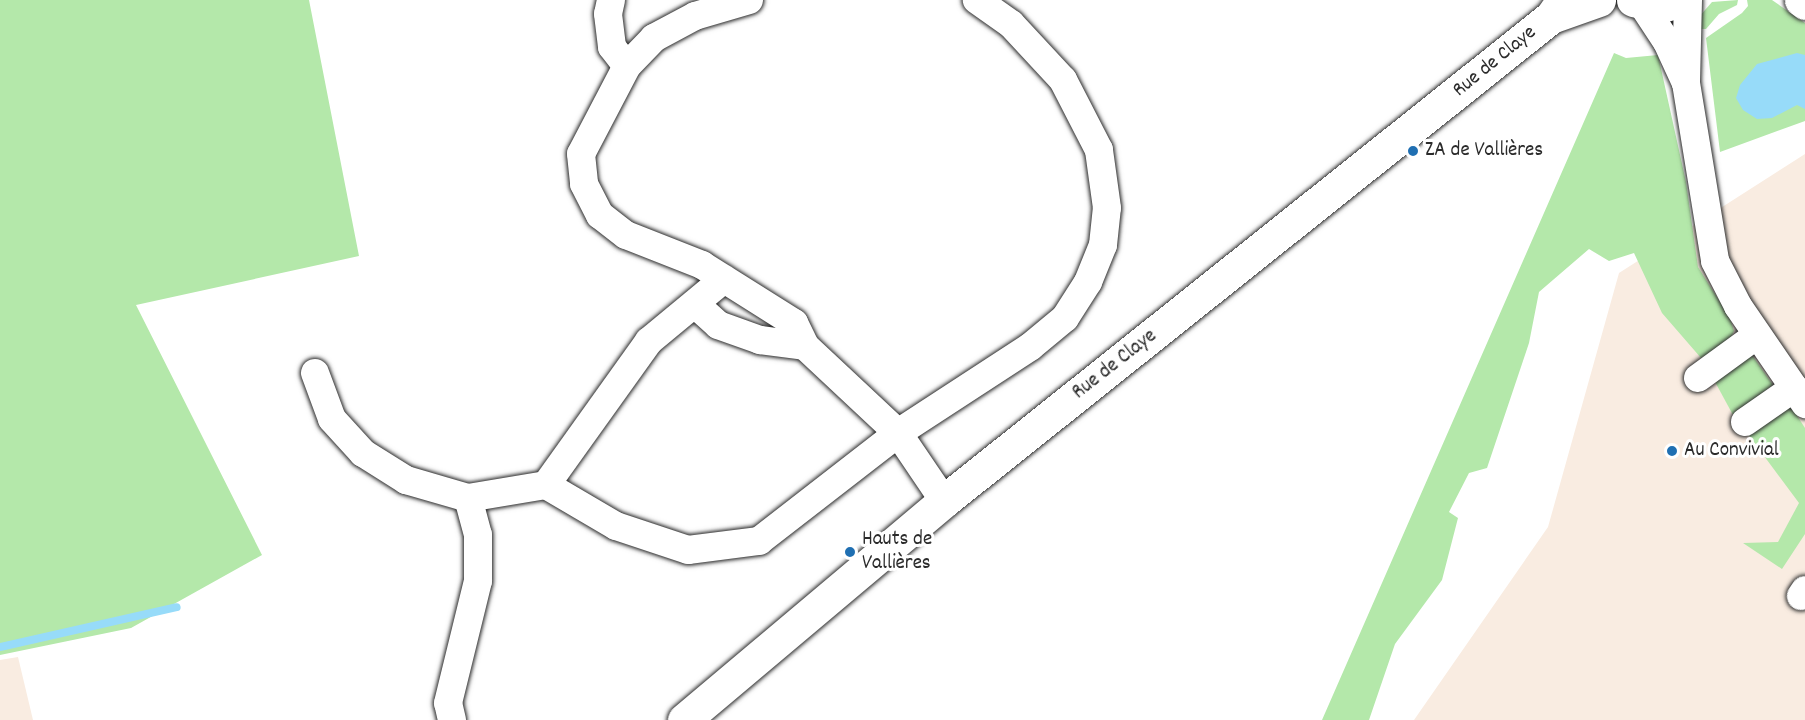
<!DOCTYPE html>
<meta charset="utf-8">
<style>
body{margin:0}
#map{position:relative;width:1805px;height:720px;overflow:hidden;background:#fff;font-family:Dekko,sans-serif}
div>[style]{position:absolute}
.built>*{inset:0;background:#f9ece1}
.green>*{inset:0;background:#b4e8aa}
.water>*{inset:0;background:#97dbf9}
.stream>*{height:8px;margin:-4px;padding:0 4px;transform-origin:4px;border-radius:4px;background:#97dbf9}
.roads{filter:drop-shadow(0 0 2px #2b2b2b) drop-shadow(0 0 2px #2b2b2b)}
.street>*{height:28px;margin:-14px;padding:0 14px;transform-origin:14px;border-radius:14px;background:#fff}
.secondary>*{height:33px;margin:-16.5px;padding:0 16.5px;transform-origin:16.5px;border-radius:16.5px;background:#fff}
.dots>*{width:16px;height:16px;translate:-50% -50%;box-sizing:border-box;border:3px solid #fff;border-radius:50%}
span{translate:-50% -50%;white-space:nowrap;text-align:center;line-height:1.15;-webkit-text-stroke:6px #fff;paint-order:stroke}
.street-label{font-size:21px;color:#2b2b2b}
.poi-label{font-size:21px;color:#2b2b2b}
.left{translate:0 -50%;text-align:left}
</style>
<div id="map">
<div class="built">
<i style="clip-path:polygon(1805px 154px,1805px 720px,1414px 720px,1548px 527px,1619px 273px)"></i>
<i style="clip-path:polygon(18px 657px,33px 720px,0 720px,0 660px)"></i>
</div>
<div class="green">
<i style="clip-path:polygon(0 0,309px 0,359px 256px,136px 305px,262px 555px,131px 628px,0 655px)"></i>
<i style="clip-path:polygon(1738px 0,1737px 5px,1719px 14px,1706px 29px,1698px 29px,1698px 18px,1712px 2px)"></i>
<i style="clip-path:polygon(1747px 0,1772px 0,1805px 23px,1805px 121px,1720px 152px,1706px 38px,1742px 13px,1748px 6px)"></i>
<i style="clip-path:polygon(1614px 53px,1626px 58px,1658px 55px,1686px 182px,1698px 267px,1730px 318px,1734px 331px,1729px 342px,1701px 358px,1662px 313px,1634px 253px,1609px 261px,1589px 249px,1539px 292px,1529px 343px,1487px 468px,1469px 473px,1449px 512px,1458px 518px,1442px 580px,1395px 644px,1369px 720px,1322px 720px)"></i>
<i style="clip-path:polygon(1752px 355px,1773px 385px,1733px 415px,1714px 380px)"></i>
<i style="clip-path:polygon(1790px 405px,1805px 428px,1805px 534px,1782px 569px,1743px 543px,1778px 542px,1799px 503px,1747px 433px)"></i>
</div>
<div class="water">
<i style="clip-path:polygon(1797px 53px,1805px 55px,1805px 109px,1797px 105px,1772px 118px,1757px 119px,1743px 110px,1736px 98px,1740px 85px,1757px 64px)"></i>
</div>
<div class="stream">
<i style="left:0;top:647px;width:181px;rotate:-12.7deg"></i>
</div>
<div class="roads">
<div class="street">
<i style="left:611px;top:0;width:14px;rotate:102deg"></i>
<i style="left:608px;top:14px;width:33px;rotate:83deg"></i>
<i style="left:612px;top:47px;width:24px;rotate:52deg"></i>
<i style="left:749px;top:0;width:56px;rotate:163.5deg"></i>
<i style="left:695px;top:16px;width:47px;rotate:151.8deg"></i>
<i style="left:654px;top:38px;width:39px;rotate:134deg"></i>
<i style="left:627px;top:66px;width:99px;rotate:117.6deg"></i>
<i style="left:581px;top:154px;width:30px;rotate:84deg"></i>
<i style="left:584px;top:184px;width:35px;rotate:63deg"></i>
<i style="left:600px;top:215px;width:33px;rotate:38deg"></i>
<i style="left:626px;top:235px;width:82px;rotate:21.5deg"></i>
<i style="left:702px;top:265px;width:109px;rotate:32.2deg"></i>
<i style="left:794px;top:323px;width:25px;rotate:64deg"></i>
<i style="left:805px;top:346px;width:127px;rotate:43.1deg"></i>
<i style="left:898px;top:433px;width:82px;rotate:55.9deg"></i>
<i style="left:1688px;top:0;width:83px;rotate:91.4deg"></i>
<i style="left:1686px;top:83px;width:180px;rotate:80.7deg"></i>
<i style="left:1715px;top:261px;width:51px;rotate:62.9deg"></i>
<i style="left:1738px;top:306px;width:119px;rotate:55.6deg"></i>
<i style="left:1642px;top:4px;width:45px;rotate:56.7deg"></i>
<i style="left:1667px;top:42px;width:43px;rotate:65.2deg"></i>
<i style="left:695px;top:304px;width:31px;rotate:42deg"></i>
<i style="left:718px;top:325px;width:45px;rotate:19.7deg"></i>
<i style="left:760px;top:340px;width:45px;rotate:7.6deg"></i>
<i style="left:315px;top:373px;width:49px;rotate:69.7deg"></i>
<i style="left:332px;top:419px;width:46px;rotate:47.6deg"></i>
<i style="left:363px;top:453px;width:51px;rotate:32.1deg"></i>
<i style="left:406px;top:480px;width:65px;rotate:16.2deg"></i>
<i style="left:468px;top:498px;width:79px;rotate:-9.5deg"></i>
<i style="left:1698px;top:378px;width:73px;rotate:-36.1deg"></i>
<i style="left:1745px;top:422px;width:60px;rotate:-34.8deg"></i>
<i style="left:546px;top:485px;width:81px;rotate:30.4deg"></i>
<i style="left:616px;top:526px;width:76px;rotate:18.4deg"></i>
<i style="left:688px;top:550px;width:72px;rotate:-7.2deg"></i>
<i style="left:759px;top:541px;width:176px;rotate:-37.8deg"></i>
<i style="left:898px;top:433px;width:158px;rotate:-33.1deg"></i>
<i style="left:1030px;top:347px;width:45px;rotate:-39.6deg"></i>
<i style="left:1065px;top:318px;width:43px;rotate:-57.4deg"></i>
<i style="left:1088px;top:282px;width:40px;rotate:-68deg"></i>
<i style="left:1103px;top:245px;width:37px;rotate:-84deg"></i>
<i style="left:1107px;top:208px;width:59px;rotate:-97.9deg"></i>
<i style="left:1099px;top:150px;width:79px;rotate:-117.2deg"></i>
<i style="left:1063px;top:80px;width:76px;rotate:-132.9deg"></i>
<i style="left:1011px;top:24px;width:42px;rotate:-144.8deg"></i>
<i style="left:546px;top:485px;width:177px;rotate:-54.4deg"></i>
<i style="left:649px;top:341px;width:97px;rotate:-39.6deg"></i>
<i style="left:1801px;top:596px;width:7px;rotate:-56deg"></i>
<i style="left:452px;top:720px;width:17px;rotate:-103deg"></i>
<i style="left:448px;top:703px;width:126px;rotate:-76.2deg"></i>
<i style="left:478px;top:581px;width:46px;rotate:-90deg"></i>
<i style="left:478px;top:535px;width:38px;rotate:-105deg"></i>
</div>
<div class="secondary">
<i style="left:1633px;top:0;width:29px;rotate:12deg"></i>
<i style="left:1661px;top:6px;width:24px;rotate:-15deg"></i>
<i style="left:1801px;top:0;width:5px;rotate:37deg"></i>
<i style="left:1551px;top:17px;width:51px;rotate:-19.5deg"></i>
<i style="left:684px;top:720px;width:340px;rotate:-40.1deg"></i>
<i style="left:944px;top:501px;width:776px;rotate:-38.57deg"></i>
<i style="left:1551px;top:17px;width:21px;rotate:-55deg"></i>
</div>
</div>
<div class="dots">
<i style="left:1413px;top:151px;background:#1f6fb2"></i>
<i style="left:1672px;top:451px;background:#1f6fb2"></i>
<i style="left:850px;top:552px;background:#1f6fb2"></i>
</div>
<div class="street-label">
<span style="left:1495px;top:62px;rotate:-39deg">Rue de Claye</span>
<span style="left:1115px;top:365px;rotate:-38deg">Rue de Claye</span>
</div>
<div class="poi-label">
<span class="left" style="left:1425px;top:151px">ZA de Vallières</span>
<span class="left" style="left:1684px;top:451px">Au Convivial</span>
<span class="left" style="left:862px;top:552px">Hauts de<br>Vallières</span>
</div>
</div>
